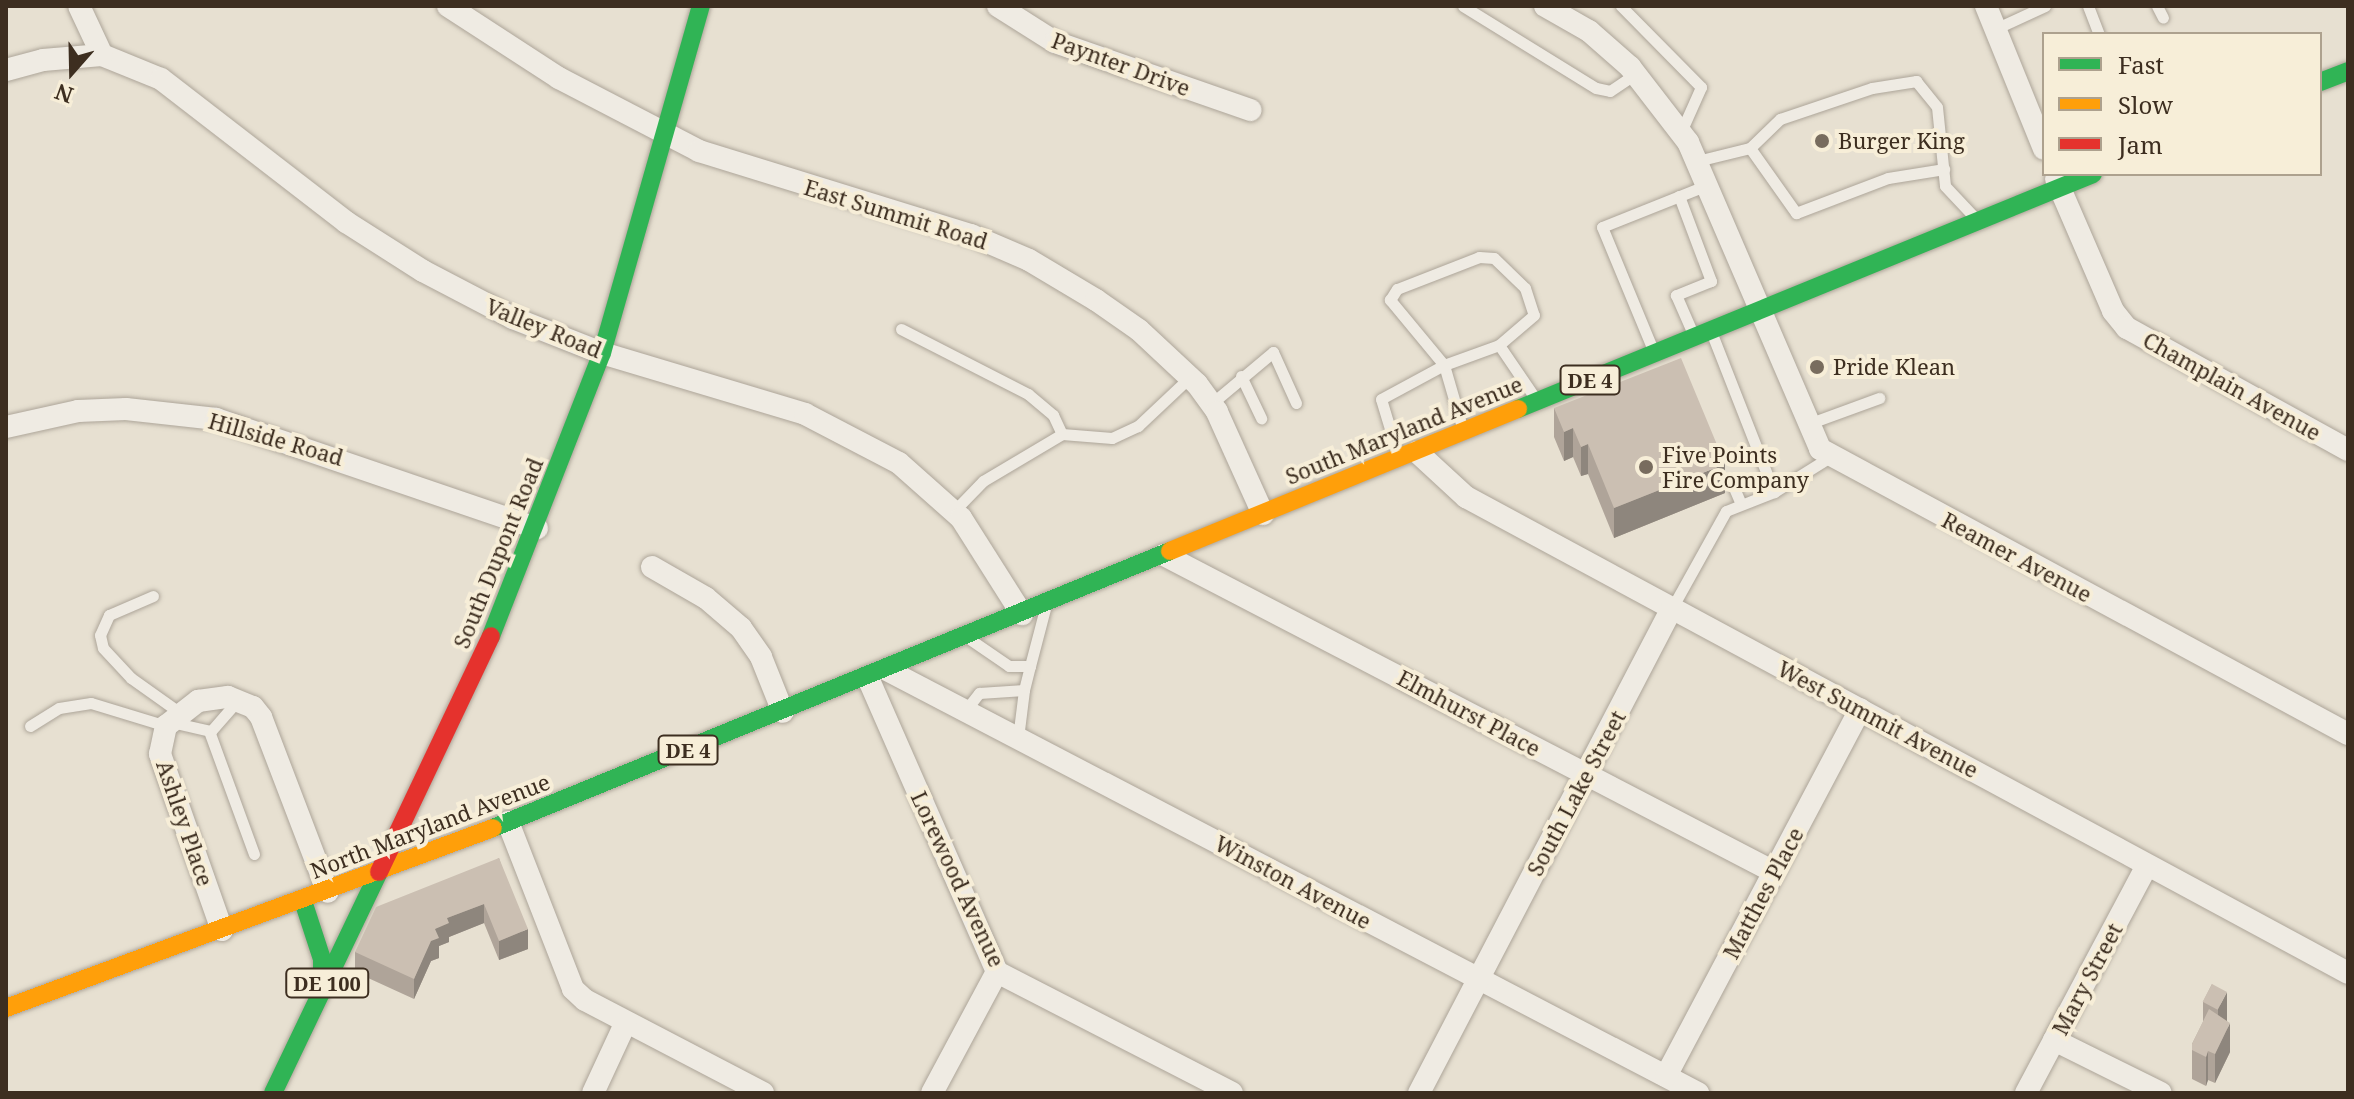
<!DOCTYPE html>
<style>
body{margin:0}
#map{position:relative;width:2354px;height:1099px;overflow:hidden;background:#e7e0d1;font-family:"Noto Serif",serif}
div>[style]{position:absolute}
.roads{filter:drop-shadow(0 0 2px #ada599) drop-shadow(0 0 2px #ada599)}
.lane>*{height:11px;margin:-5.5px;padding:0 5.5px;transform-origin:5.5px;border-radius:5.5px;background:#efebe3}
.street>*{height:22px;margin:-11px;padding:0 11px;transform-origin:11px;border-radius:11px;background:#efebe3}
.fast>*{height:18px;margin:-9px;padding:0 9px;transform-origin:9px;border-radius:9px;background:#30b455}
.slow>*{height:18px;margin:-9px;padding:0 9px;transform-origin:9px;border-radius:9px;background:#ff9f0a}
.jam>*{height:18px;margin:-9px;padding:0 9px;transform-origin:9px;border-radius:9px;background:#e5322d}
.wall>*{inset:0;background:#afa499}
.shaded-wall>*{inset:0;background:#8e867d}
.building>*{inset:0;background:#cbbfb2;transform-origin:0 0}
.dots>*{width:22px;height:22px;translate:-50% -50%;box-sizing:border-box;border:4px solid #f7eed8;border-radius:50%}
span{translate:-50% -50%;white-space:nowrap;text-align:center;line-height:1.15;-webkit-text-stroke:8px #f7eed8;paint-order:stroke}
.shield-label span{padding:2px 6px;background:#f7eed8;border:2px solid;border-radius:6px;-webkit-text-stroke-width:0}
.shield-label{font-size:20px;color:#3d2e20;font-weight:700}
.street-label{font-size:22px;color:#3d2e20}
.poi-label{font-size:22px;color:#3d2e20}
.left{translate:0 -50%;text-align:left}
.frame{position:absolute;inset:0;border:8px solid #3d2e20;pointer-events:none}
.legend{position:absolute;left:2042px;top:32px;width:280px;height:144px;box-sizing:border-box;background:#f7eed8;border:2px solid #ada18e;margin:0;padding:10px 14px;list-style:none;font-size:24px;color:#3d2e20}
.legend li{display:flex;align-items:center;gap:16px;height:40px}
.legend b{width:40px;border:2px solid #ada18e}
.north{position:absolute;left:32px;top:32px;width:80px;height:80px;-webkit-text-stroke:6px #f7eed8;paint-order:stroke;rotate:200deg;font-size:22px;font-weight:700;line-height:32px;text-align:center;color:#3d2e20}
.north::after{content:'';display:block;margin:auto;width:28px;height:36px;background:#3d2e20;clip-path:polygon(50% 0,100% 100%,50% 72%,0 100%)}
</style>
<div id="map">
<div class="roads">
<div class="lane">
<i style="left:1463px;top:6px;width:156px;rotate:31.7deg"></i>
<i style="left:1596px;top:88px;width:14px;rotate:12deg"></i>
<i style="left:1610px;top:91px;width:30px;rotate:-34deg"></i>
<i style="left:1621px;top:6px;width:114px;rotate:45.4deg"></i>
<i style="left:1701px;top:87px;width:49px;rotate:114deg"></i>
<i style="left:2088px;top:6px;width:30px;rotate:69deg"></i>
<i style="left:2157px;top:6px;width:13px;rotate:63deg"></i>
<i style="left:1995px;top:29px;width:55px;rotate:-24.7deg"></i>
<i style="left:1750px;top:148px;width:80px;rotate:54.7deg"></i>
<i style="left:1796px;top:213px;width:98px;rotate:-20.8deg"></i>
<i style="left:1888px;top:178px;width:57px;rotate:-9.1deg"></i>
<i style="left:1697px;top:161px;width:55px;rotate:-13.8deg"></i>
<i style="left:1750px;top:148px;width:42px;rotate:-44deg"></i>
<i style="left:1780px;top:119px;width:97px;rotate:-18.6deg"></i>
<i style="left:1872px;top:88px;width:45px;rotate:-9deg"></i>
<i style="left:1916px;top:81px;width:33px;rotate:51deg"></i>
<i style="left:1937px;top:107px;width:79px;rotate:84.2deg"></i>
<i style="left:1945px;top:186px;width:44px;rotate:46.8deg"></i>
<i style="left:1679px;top:196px;width:91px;rotate:69.4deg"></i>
<i style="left:1711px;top:281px;width:38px;rotate:158deg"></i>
<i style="left:1676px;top:295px;width:43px;rotate:66.4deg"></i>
<i style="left:901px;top:329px;width:143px;rotate:27.1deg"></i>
<i style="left:1028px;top:394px;width:33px;rotate:40deg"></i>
<i style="left:1053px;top:415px;width:21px;rotate:65deg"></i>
<i style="left:1712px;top:334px;width:170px;rotate:68.6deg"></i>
<i style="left:1653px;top:350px;width:133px;rotate:-112.5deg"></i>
<i style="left:1602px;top:227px;width:113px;rotate:-21.8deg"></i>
<i style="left:1241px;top:376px;width:47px;rotate:64.5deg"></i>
<i style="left:1211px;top:404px;width:81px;rotate:-40deg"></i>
<i style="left:1273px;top:352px;width:56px;rotate:65.7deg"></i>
<i style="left:1808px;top:424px;width:76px;rotate:-20.1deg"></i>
<i style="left:1462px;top:427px;width:65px;rotate:-106.2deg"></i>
<i style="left:1444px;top:365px;width:59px;rotate:-20deg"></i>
<i style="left:1499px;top:345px;width:64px;rotate:55.8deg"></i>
<i style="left:1397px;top:452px;width:55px;rotate:-106.8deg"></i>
<i style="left:1381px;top:399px;width:72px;rotate:-28.4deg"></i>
<i style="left:1444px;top:365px;width:85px;rotate:-129.7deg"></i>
<i style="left:1390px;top:300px;width:13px;rotate:-58deg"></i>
<i style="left:1397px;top:289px;width:88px;rotate:-21.3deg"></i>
<i style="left:1479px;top:257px;width:15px;rotate:4deg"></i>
<i style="left:1494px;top:258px;width:43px;rotate:44.1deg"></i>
<i style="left:1525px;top:288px;width:28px;rotate:72deg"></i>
<i style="left:1534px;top:315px;width:46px;rotate:139.4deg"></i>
<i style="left:1732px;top:483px;width:23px;rotate:67deg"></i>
<i style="left:953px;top:512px;width:43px;rotate:-45.9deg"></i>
<i style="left:983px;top:481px;width:92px;rotate:-30.7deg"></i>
<i style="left:1062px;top:434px;width:50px;rotate:4.6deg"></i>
<i style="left:1112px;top:438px;width:29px;rotate:-25deg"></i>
<i style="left:1138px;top:426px;width:71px;rotate:-43.3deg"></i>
<i style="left:153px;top:596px;width:48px;rotate:156.6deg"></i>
<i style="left:109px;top:615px;width:22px;rotate:114deg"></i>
<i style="left:100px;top:635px;width:13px;rotate:77deg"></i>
<i style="left:103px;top:648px;width:41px;rotate:47deg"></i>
<i style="left:131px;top:678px;width:60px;rotate:35.5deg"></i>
<i style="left:1672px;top:608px;width:111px;rotate:-60.9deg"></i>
<i style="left:1726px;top:511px;width:52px;rotate:-21.6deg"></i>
<i style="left:1774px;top:492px;width:66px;rotate:-32deg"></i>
<i style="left:971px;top:640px;width:46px;rotate:34.4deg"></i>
<i style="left:1009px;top:666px;width:21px"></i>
<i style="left:1030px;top:666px;width:59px;rotate:-75.3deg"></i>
<i style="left:1024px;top:690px;width:25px;rotate:-76deg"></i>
<i style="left:965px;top:711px;width:23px;rotate:-52deg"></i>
<i style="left:979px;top:693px;width:45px;rotate:-3.8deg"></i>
<i style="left:1024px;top:690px;width:48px;rotate:97.1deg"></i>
<i style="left:171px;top:722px;width:41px;rotate:12.7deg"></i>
<i style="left:211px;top:731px;width:41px;rotate:-48.9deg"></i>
<i style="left:30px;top:726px;width:34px;rotate:-32deg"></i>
<i style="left:59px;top:708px;width:32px;rotate:-9deg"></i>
<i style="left:91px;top:703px;width:78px;rotate:17deg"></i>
<i style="left:209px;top:731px;width:131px;rotate:69.9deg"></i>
</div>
<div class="street">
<i style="left:79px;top:6px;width:54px;rotate:64.9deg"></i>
<i style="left:102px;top:55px;width:64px;rotate:22.1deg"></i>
<i style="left:161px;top:79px;width:234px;rotate:37.7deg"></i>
<i style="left:346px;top:222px;width:91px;rotate:32.5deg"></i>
<i style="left:423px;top:271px;width:102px;rotate:27.6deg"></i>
<i style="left:513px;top:318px;width:96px;rotate:21.5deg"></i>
<i style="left:602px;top:353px;width:212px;rotate:16.7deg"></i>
<i style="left:805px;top:414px;width:106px;rotate:27.5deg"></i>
<i style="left:899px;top:463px;width:83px;rotate:41.6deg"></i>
<i style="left:961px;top:518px;width:114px;rotate:57.6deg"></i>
<i style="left:448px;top:6px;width:132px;rotate:33deg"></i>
<i style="left:559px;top:78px;width:158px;rotate:27.5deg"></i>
<i style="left:699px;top:151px;width:285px;rotate:17.2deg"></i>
<i style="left:971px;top:235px;width:63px;rotate:23.3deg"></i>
<i style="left:1029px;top:260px;width:78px;rotate:30.8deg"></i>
<i style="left:1096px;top:300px;width:52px;rotate:34.9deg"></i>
<i style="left:1139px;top:330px;width:79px;rotate:43deg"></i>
<i style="left:1197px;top:384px;width:34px;rotate:54deg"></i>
<i style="left:1217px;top:412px;width:112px;rotate:65.7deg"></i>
<i style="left:998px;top:6px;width:67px;rotate:32.3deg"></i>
<i style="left:1055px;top:42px;width:207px;rotate:19.2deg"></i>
<i style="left:1545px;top:6px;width:51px;rotate:29.6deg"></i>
<i style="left:1589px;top:31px;width:55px;rotate:41.3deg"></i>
<i style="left:1630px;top:67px;width:95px;rotate:52.3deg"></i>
<i style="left:1688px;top:142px;width:334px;rotate:66.7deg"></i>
<i style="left:1820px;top:449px;width:600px;rotate:28.36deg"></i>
<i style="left:1986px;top:6px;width:154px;rotate:67.9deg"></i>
<i style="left:6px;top:70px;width:38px;rotate:-15deg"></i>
<i style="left:43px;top:60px;width:59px;rotate:-4.8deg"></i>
<i style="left:2056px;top:179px;width:144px;rotate:66.6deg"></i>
<i style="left:2113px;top:311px;width:22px;rotate:51deg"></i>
<i style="left:2127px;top:328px;width:252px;rotate:28.9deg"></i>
<i style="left:6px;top:427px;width:74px;rotate:-12.5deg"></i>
<i style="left:78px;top:411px;width:48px;rotate:-2.4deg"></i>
<i style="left:126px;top:409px;width:91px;rotate:6.3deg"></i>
<i style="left:216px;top:419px;width:339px;rotate:18.8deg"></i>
<i style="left:1417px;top:452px;width:67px;rotate:42.6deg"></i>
<i style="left:1466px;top:497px;width:1002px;rotate:28.35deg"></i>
<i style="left:1164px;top:555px;width:687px;rotate:27.46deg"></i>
<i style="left:652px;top:567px;width:62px;rotate:29.9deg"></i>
<i style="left:706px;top:598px;width:46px;rotate:40.6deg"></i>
<i style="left:741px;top:628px;width:35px;rotate:55deg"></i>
<i style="left:761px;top:657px;width:59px;rotate:68.2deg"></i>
<i style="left:887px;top:670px;width:915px;rotate:27.55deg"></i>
<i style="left:868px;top:678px;width:321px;rotate:66.3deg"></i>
<i style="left:997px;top:972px;width:264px;rotate:27.2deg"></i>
<i style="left:508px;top:822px;width:179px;rotate:68.7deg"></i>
<i style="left:573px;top:989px;width:16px;rotate:43deg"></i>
<i style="left:585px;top:1000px;width:201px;rotate:27.6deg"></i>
<i style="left:222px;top:930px;width:187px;rotate:-109.4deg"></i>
<i style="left:160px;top:754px;width:29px;rotate:-78deg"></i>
<i style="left:166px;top:726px;width:41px;rotate:-38deg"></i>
<i style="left:198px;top:701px;width:30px;rotate:-8deg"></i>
<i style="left:228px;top:697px;width:27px;rotate:22deg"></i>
<i style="left:253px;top:707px;width:13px;rotate:51deg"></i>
<i style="left:261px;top:717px;width:187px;rotate:69.1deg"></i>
<i style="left:2054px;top:1040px;width:119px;rotate:26.4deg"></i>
<i style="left:1666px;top:1076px;width:415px;rotate:-62.1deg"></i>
<i style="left:593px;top:1093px;width:78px;rotate:-65.1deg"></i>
<i style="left:932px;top:1093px;width:137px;rotate:-61.8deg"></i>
<i style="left:1419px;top:1093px;width:547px;rotate:-62.45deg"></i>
<i style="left:2026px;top:1093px;width:258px;rotate:-62deg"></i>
</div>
<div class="fast">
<i style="left:2320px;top:82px;width:30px;rotate:-21deg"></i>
<i style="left:1518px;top:409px;width:621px;rotate:-22.23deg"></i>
<i style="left:491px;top:636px;width:304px;rotate:-68.6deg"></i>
<i style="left:602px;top:353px;width:361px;rotate:-74.1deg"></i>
<i style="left:493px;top:828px;width:731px;rotate:-22.25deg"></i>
<i style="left:303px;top:901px;width:61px;rotate:71.9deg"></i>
<i style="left:322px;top:959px;width:33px;rotate:90deg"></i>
<i style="left:273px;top:1093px;width:245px;rotate:-64.4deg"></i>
</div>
<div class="slow">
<i style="left:1170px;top:551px;width:376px;rotate:-22.2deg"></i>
<i style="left:6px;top:1008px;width:519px;rotate:-20.28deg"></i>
</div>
<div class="jam">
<i style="left:379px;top:872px;width:261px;rotate:-64.6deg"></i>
</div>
</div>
<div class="wall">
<i style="clip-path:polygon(1554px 408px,1725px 493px,1614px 538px,1588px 474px,1581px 476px,1573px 457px,1564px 461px,1554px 437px)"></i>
<i style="clip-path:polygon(499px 858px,528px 949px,499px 960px,484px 923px,449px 937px,449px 942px,439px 946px,439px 958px,431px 961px,414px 999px,355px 972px,355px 952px)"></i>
<i style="clip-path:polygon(2212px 984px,2227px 1021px,2230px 1052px,2215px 1083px,2208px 1080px,2206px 1086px,2192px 1079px,2192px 1044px,2203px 1022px,2203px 1002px)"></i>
</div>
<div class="shaded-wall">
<i style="clip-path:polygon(1573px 428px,1573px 457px,1564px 461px,1564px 432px)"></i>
<i style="clip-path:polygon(1588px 444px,1588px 474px,1581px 476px,1581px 447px)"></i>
<i style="clip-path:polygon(1725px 464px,1725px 493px,1614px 538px,1614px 508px)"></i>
<i style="clip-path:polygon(484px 904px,484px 923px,449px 937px,449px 942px,439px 946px,439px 958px,431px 961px,414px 999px,414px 979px,435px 929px,447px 918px)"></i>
<i style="clip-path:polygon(528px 929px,528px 949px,499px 960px,499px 941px)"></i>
<i style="clip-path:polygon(2227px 992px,2227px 1021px,2218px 1038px,2218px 1009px)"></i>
<i style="clip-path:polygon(2230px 1023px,2230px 1052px,2215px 1083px,2215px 1054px)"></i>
<i style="clip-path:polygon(2208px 1051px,2208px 1080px,2206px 1086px,2206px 1057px)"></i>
</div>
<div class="building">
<i style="clip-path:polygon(1681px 358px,1725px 464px,1614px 508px,1588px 444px,1581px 447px,1573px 428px,1564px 432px,1554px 408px)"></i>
<i style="clip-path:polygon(499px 858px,528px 929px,499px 941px,484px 904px,447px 918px,449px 923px,435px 929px,439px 938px,431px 941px,414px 979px,355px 952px,376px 907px)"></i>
<i style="left:2212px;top:984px;width:17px;height:20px;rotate:28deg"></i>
<i style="clip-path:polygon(2209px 1009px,2230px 1023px,2215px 1054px,2208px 1051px,2206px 1057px,2192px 1050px,2192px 1044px)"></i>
</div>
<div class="dots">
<i style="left:1822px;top:141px;background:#786c5e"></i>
<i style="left:1817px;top:367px;background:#786c5e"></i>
<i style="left:1646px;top:467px;background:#786c5e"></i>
</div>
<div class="shield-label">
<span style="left:1590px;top:380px">DE 4</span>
<span style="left:688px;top:750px">DE 4</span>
<span style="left:327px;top:983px">DE 100</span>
</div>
<div class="street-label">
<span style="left:1121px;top:64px;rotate:20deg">Paynter Drive</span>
<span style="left:896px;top:214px;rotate:17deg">East Summit Road</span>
<span style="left:544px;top:328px;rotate:22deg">Valley Road</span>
<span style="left:2232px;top:386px;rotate:29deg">Champlain Avenue</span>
<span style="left:1404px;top:430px;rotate:-22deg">South Maryland Avenue</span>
<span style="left:276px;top:439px;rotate:16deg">Hillside Road</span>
<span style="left:498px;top:553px;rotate:-68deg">South Dupont Road</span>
<span style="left:2017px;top:557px;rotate:28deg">Reamer Avenue</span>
<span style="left:1469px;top:713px;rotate:28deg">Elmhurst Place</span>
<span style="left:1878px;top:719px;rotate:28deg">West Summit Avenue</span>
<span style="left:1576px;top:793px;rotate:-62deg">South Lake Street</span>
<span style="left:185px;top:823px;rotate:71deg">Ashley Place</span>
<span style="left:430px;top:826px;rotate:-21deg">North Maryland Avenue</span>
<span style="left:958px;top:879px;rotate:65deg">Lorewood Avenue</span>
<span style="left:1293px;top:882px;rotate:28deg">Winston Avenue</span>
<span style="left:1763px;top:893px;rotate:-62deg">Matthes Place</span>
<span style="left:2087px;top:979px;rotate:-62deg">Mary Street</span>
</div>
<div class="poi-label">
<span class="left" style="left:1838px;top:141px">Burger King</span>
<span class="left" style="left:1833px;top:367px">Pride Klean</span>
<span class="left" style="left:1662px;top:467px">Five Points<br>Fire Company</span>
</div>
<div class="frame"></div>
<ul class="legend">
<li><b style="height:10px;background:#30b455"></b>Fast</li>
<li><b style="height:10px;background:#ff9f0a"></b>Slow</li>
<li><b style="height:10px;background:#e5322d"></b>Jam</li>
</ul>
<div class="north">N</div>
</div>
